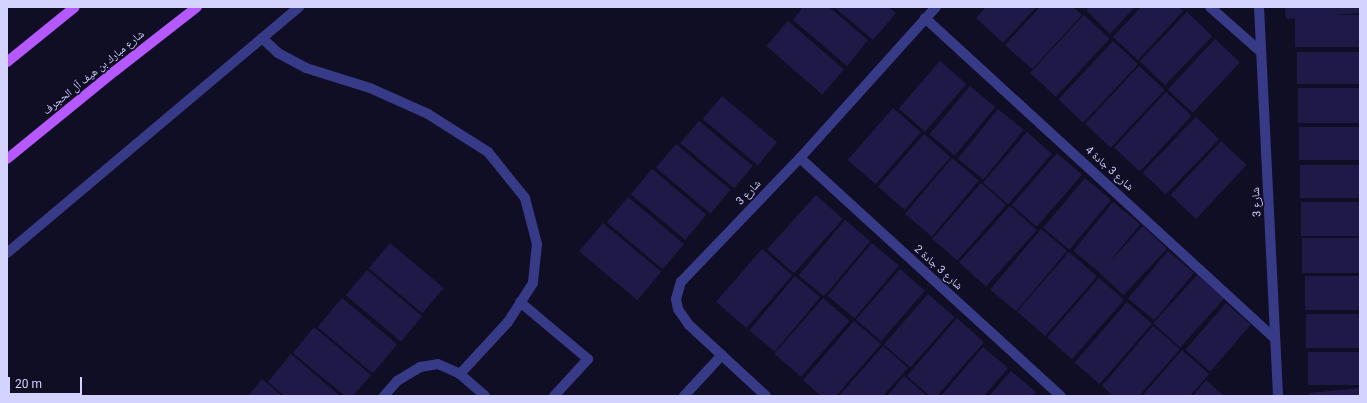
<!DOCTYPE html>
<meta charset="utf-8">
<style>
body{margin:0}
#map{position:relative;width:1367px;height:403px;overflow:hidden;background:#100e25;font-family:Roboto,"Noto Naskh Arabic",sans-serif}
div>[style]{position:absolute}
.building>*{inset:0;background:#1f1947;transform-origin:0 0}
.service>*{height:10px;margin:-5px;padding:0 5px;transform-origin:5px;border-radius:5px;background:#373a86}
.minor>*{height:10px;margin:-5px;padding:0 5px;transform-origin:5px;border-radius:5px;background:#373a86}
.primary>*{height:10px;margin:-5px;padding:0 5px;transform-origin:5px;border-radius:5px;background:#b559ff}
span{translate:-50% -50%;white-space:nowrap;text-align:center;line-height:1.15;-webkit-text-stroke:3.5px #100e25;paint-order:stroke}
.street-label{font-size:11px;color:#d4d2ff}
.frame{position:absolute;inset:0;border:8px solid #d4d2ff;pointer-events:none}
.scale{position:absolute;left:8px;top:377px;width:74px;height:18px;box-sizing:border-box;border:2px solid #d4d2ff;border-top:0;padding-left:5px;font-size:12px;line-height:14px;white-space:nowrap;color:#d4d2ff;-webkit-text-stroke:3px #100e25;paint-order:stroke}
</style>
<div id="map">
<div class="building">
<i style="clip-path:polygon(803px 7px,829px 7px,868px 40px,847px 66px,793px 20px)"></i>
<i style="clip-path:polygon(834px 7px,888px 7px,896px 13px,873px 40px)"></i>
<i style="clip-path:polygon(986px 7px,1036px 7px,1003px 43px,976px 18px)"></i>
<i style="clip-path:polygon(1040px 7px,1073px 7px,1082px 15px,1032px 69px,1005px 45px)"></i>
<i style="clip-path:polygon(1089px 7px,1135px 7px,1110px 34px,1086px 10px)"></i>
<i style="clip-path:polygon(1141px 7px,1179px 7px,1183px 11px,1138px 60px,1113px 37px)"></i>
<i style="clip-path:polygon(1285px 7px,1360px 7px,1360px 13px,1286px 19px)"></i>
<i style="left:1187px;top:12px;width:35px;height:68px;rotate:44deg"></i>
<i style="left:1084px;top:15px;width:35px;height:79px;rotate:43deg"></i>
<i style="left:1360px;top:15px;width:32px;height:65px;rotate:90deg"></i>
<i style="left:788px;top:21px;width:74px;height:33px;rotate:41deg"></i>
<i style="left:1215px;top:39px;width:34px;height:69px;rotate:43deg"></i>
<i style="left:1113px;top:41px;width:34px;height:80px;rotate:43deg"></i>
<i style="left:1360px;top:52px;width:32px;height:63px;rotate:90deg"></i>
<i style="left:940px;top:61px;width:35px;height:63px;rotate:41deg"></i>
<i style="left:1139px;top:66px;width:35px;height:79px;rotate:43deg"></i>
<i style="left:970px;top:86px;width:33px;height:63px;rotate:40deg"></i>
<i style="left:1360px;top:88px;width:35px;height:62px;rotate:90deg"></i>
<i style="left:1166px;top:92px;width:35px;height:76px;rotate:43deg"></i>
<i style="left:722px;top:96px;width:72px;height:30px;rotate:40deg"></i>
<i style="left:893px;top:108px;width:37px;height:69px;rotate:41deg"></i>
<i style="left:998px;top:109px;width:33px;height:64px;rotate:39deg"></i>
<i style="left:1196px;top:117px;width:32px;height:77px;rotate:44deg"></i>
<i style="left:699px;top:121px;width:70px;height:29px;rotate:40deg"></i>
<i style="left:1360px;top:127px;width:33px;height:61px;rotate:90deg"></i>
<i style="left:1027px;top:132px;width:33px;height:67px;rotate:41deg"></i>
<i style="left:924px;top:134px;width:35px;height:70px;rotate:41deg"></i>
<i style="left:1221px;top:141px;width:35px;height:74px;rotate:43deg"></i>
<i style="left:676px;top:144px;width:71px;height:31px;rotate:40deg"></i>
<i style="left:1057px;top:153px;width:33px;height:69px;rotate:41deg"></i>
<i style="left:952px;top:158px;width:35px;height:73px;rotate:40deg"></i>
<i style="left:1360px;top:165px;width:33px;height:60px;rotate:90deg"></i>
<i style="left:652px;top:169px;width:71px;height:33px;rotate:40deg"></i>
<i style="left:1085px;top:178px;width:34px;height:65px;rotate:40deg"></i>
<i style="left:981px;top:183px;width:33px;height:74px;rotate:41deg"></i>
<i style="left:816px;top:195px;width:36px;height:73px;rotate:42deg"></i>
<i style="left:628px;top:197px;width:73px;height:33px;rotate:40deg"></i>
<i style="left:1113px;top:202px;width:35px;height:63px;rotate:39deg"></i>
<i style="left:1360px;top:202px;width:34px;height:59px;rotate:90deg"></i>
<i style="left:1010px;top:206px;width:36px;height:76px;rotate:42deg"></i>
<i style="left:845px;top:220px;width:33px;height:72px;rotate:40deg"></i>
<i style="left:603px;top:223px;width:76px;height:37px;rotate:40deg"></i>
<i style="left:1143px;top:226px;width:33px;height:64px;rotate:43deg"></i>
<i style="left:1041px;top:229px;width:34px;height:79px;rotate:40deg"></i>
<i style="left:1360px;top:238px;width:35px;height:58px;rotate:90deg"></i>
<i style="left:390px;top:243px;width:70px;height:33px;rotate:40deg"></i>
<i style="left:872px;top:243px;width:35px;height:69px;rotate:40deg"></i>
<i style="left:762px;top:249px;width:40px;height:70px;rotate:41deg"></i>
<i style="left:1168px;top:251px;width:34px;height:62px;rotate:40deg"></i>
<i style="left:1069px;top:252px;width:37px;height:79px;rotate:41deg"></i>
<i style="left:900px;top:269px;width:33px;height:67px;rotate:41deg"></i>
<i style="left:367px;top:270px;width:72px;height:33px;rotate:40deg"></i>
<i style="left:1197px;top:275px;width:36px;height:65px;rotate:42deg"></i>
<i style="left:795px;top:276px;width:33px;height:71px;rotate:40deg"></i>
<i style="left:1360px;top:276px;width:34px;height:55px;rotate:90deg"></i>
<i style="left:1099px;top:278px;width:33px;height:79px;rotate:41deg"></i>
<i style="left:928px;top:294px;width:35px;height:67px;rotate:41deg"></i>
<i style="left:342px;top:298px;width:72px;height:38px;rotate:40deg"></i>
<i style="left:823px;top:298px;width:35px;height:74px;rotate:41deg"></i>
<i style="left:1127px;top:302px;width:33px;height:80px;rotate:41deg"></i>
<i style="left:1226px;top:303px;width:33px;height:62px;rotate:41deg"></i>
<i style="left:1360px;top:314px;width:34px;height:54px;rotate:90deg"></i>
<i style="clip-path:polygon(957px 318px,984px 342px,937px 396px,930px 396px,907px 376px)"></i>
<i style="clip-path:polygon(854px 321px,881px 344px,836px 396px,821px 396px,803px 380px)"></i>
<i style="clip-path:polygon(1153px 326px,1180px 349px,1139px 396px,1113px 396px,1102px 386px)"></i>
<i style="clip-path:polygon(314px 327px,371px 375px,353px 396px,345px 396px,293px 353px)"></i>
<i style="clip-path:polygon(883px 346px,908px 368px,883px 396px,839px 396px)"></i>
<i style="clip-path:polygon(983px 347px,1008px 368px,984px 396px,941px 396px)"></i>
<i style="clip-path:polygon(1182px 350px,1209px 374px,1190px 396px,1142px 396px)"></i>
<i style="left:1360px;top:352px;width:33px;height:52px;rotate:90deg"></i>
<i style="clip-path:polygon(291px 354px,340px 396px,285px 396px,268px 382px)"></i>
<i style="clip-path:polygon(1011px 371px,1036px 392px,1033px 396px,989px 396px)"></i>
<i style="clip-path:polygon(904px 376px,927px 396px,887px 396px)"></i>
<i style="clip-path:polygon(262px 379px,282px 396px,248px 396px)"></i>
<i style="clip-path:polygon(1206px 380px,1224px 396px,1193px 396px)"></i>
<i style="clip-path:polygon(1360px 388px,1360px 396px,1310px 396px,1309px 393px)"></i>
</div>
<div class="service">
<i style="left:262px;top:38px;width:22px;rotate:43deg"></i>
<i style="left:278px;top:53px;width:32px;rotate:28deg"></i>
<i style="left:306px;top:68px;width:67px;rotate:17.4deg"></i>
<i style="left:370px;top:88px;width:64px;rotate:24.1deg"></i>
<i style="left:428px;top:114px;width:71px;rotate:32.3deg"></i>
<i style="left:488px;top:152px;width:59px;rotate:51.2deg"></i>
<i style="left:525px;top:198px;width:48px;rotate:75.4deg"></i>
<i style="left:537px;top:244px;width:39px;rotate:96deg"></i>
<i style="left:533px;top:283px;width:46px;rotate:122.7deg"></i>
<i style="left:508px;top:322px;width:71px;rotate:132.7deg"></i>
<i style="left:7px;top:253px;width:382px;rotate:-40.1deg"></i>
<i style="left:520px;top:302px;width:89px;rotate:40deg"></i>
<i style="left:588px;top:359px;width:50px;rotate:132.6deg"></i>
</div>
<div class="minor">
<i style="left:1210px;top:7px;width:68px;rotate:41.4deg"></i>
<i style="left:1259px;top:7px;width:389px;rotate:87.2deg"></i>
<i style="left:925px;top:18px;width:475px;rotate:42.5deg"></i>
<i style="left:800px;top:158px;width:353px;rotate:42.4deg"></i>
<i style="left:384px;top:396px;width:20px;rotate:-49deg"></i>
<i style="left:397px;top:381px;width:27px;rotate:-31deg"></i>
<i style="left:420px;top:367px;width:18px;rotate:-9deg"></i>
<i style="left:438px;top:364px;width:24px;rotate:24deg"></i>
<i style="left:460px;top:374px;width:33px;rotate:41deg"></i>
<i style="left:684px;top:396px;width:56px;rotate:-47.2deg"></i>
<i style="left:766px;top:396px;width:105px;rotate:-137.3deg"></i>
<i style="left:689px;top:325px;width:19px;rotate:-125deg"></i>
<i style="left:678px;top:309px;width:10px;rotate:-101deg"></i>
<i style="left:676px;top:299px;width:18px;rotate:-74deg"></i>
<i style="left:681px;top:282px;width:172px;rotate:-46.2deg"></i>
<i style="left:800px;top:158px;width:203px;rotate:-48deg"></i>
</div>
<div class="primary">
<i style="left:7px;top:62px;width:87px;rotate:-39deg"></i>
<i style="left:7px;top:159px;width:139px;rotate:-39.2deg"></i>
<i style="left:115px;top:71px;width:104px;rotate:-38deg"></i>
</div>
<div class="street-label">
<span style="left:94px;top:73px;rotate:-39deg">شارع مبارك بن هيف آل الحجرف</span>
<span style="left:1109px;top:169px;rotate:42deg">شارع 3 جادة 4</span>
<span style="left:749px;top:193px;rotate:-46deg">شارع 3</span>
<span style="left:1257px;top:202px;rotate:-93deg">شارع 3</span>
<span style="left:938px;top:268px;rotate:42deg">شارع 3 جادة 2</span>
</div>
<div class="frame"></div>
<div class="scale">20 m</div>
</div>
